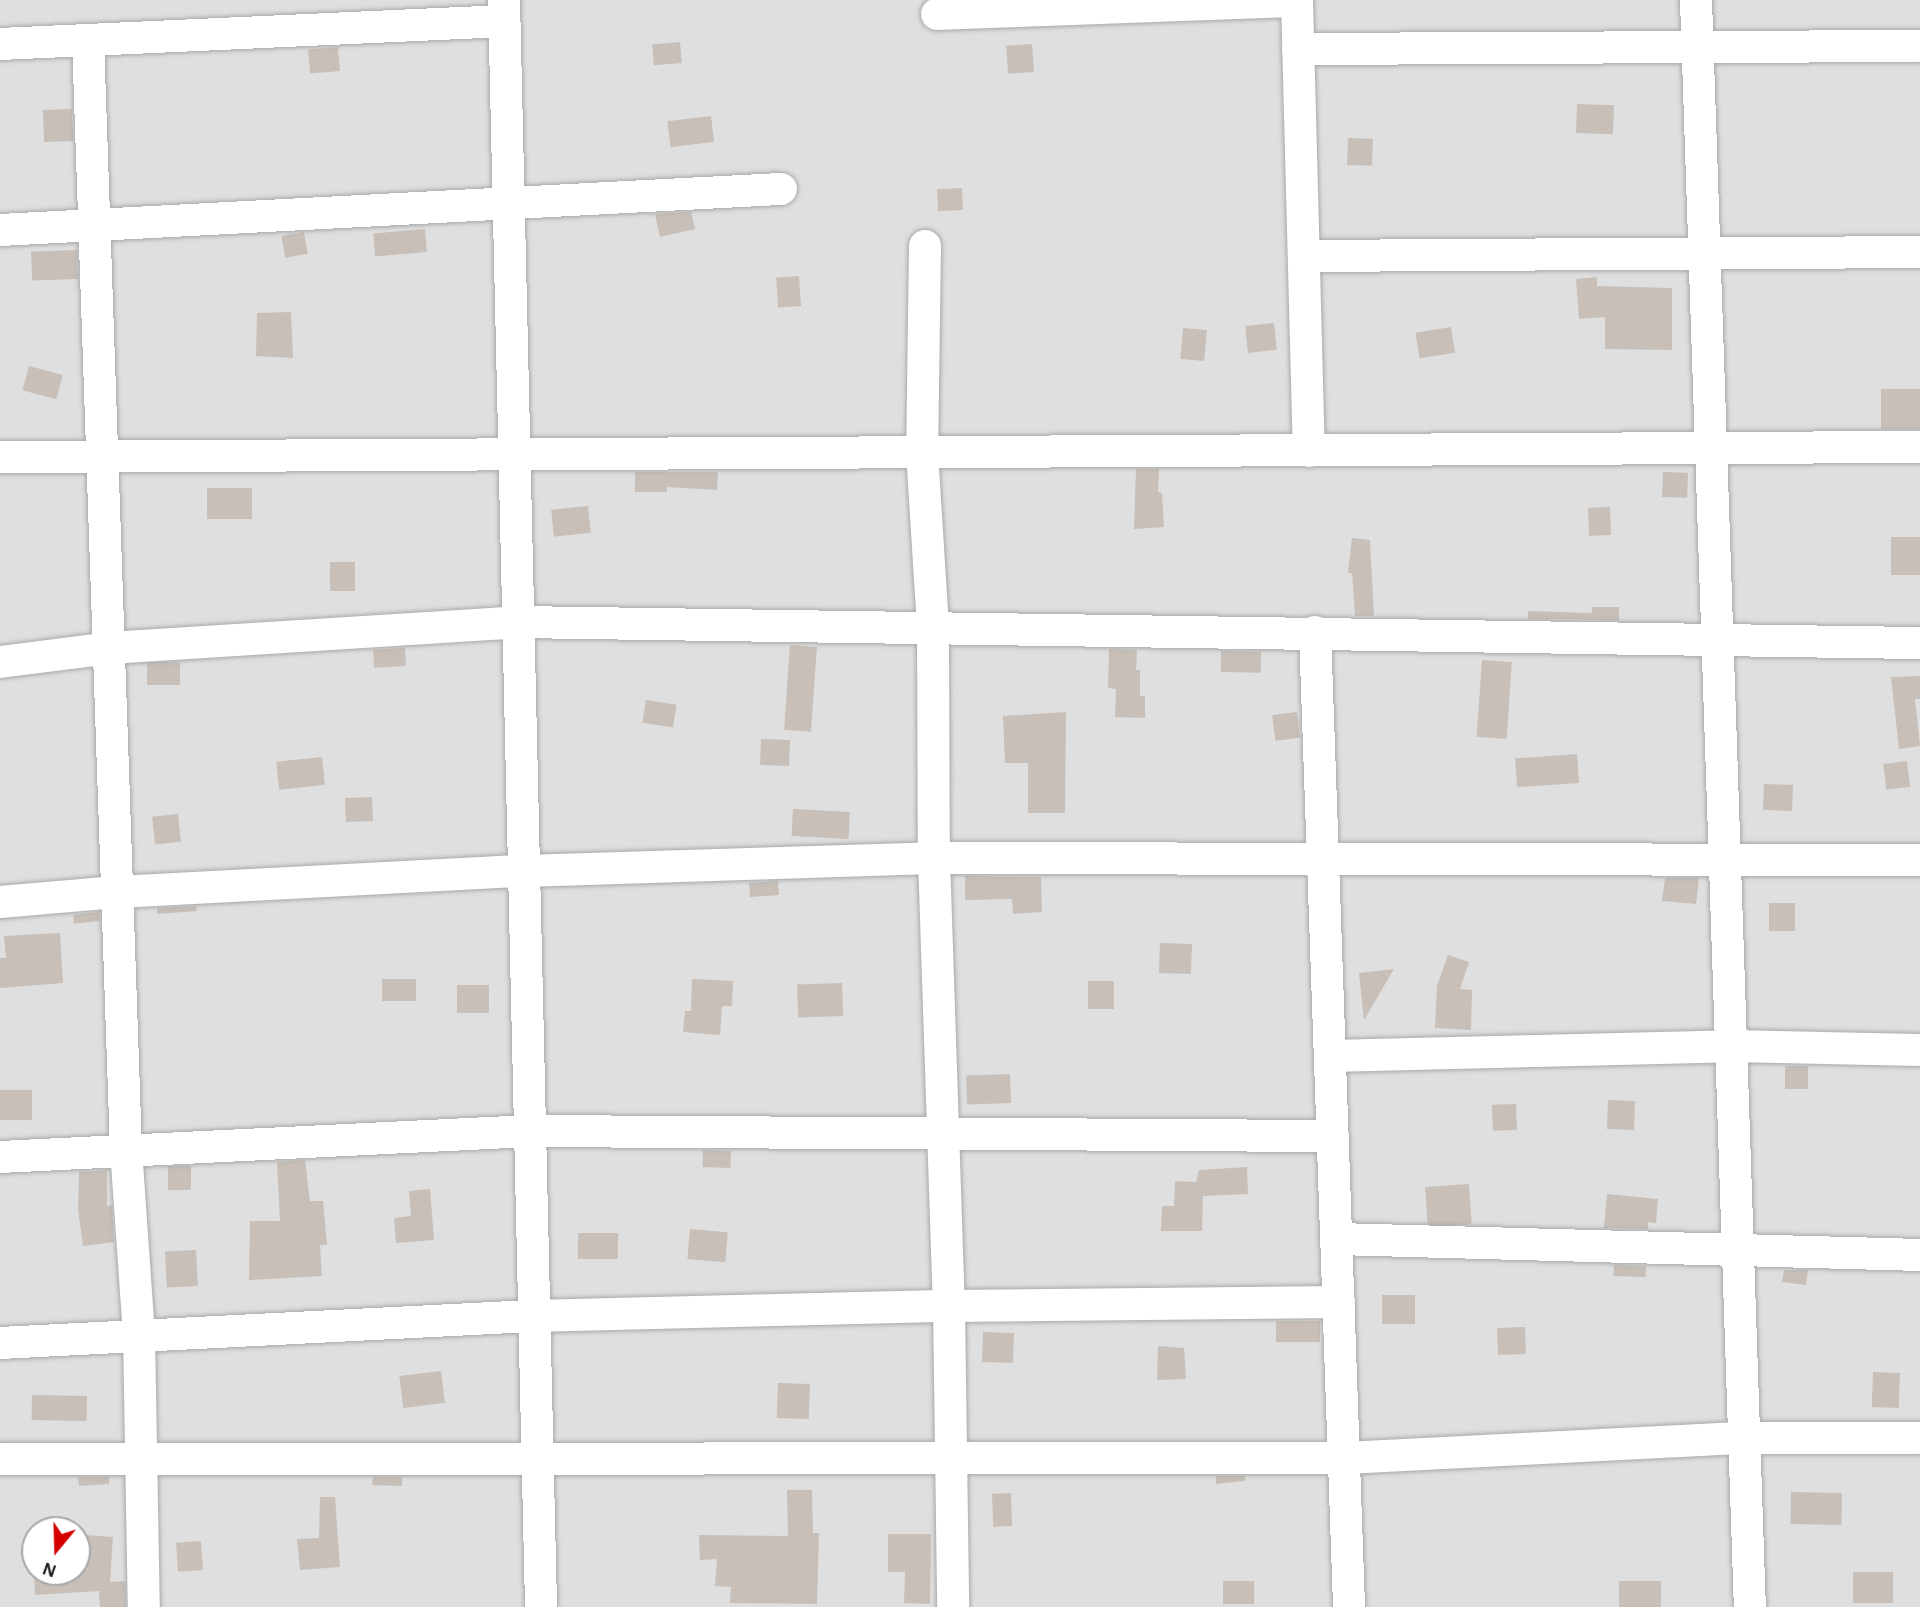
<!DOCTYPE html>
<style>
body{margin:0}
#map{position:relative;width:1920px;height:1607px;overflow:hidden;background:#f2efe9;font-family:"Alegreya Sans",sans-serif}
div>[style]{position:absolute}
.residential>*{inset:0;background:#e0dfdf}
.building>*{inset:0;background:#c7bfb8;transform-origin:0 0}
.roads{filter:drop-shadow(0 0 2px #a9a9a9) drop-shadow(0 0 2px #a9a9a9)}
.minor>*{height:32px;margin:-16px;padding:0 16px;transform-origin:16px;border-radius:16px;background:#fff}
span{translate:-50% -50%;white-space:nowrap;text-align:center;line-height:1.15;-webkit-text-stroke:5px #fff;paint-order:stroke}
.north{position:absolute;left:21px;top:1516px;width:70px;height:70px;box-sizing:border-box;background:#fff;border:2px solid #a7a7a7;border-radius:50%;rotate:199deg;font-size:19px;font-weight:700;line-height:28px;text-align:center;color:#222}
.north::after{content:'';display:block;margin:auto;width:24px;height:32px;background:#d40000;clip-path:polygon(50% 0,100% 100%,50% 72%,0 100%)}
</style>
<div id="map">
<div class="residential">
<i style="clip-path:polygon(evenodd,0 0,1920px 0,1920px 1607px,0 1607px,0 0,35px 1530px,77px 1530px,77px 1572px,35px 1572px,35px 1530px)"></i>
</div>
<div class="building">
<i style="left:680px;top:42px;width:21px;height:28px;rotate:85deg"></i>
<i style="left:1032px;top:44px;width:28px;height:26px;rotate:86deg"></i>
<i style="left:338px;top:47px;width:24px;height:30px;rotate:85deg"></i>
<i style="left:1577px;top:104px;width:37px;height:29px;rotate:2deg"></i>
<i style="left:72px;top:109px;width:32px;height:29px;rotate:88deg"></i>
<i style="left:711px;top:116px;width:26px;height:44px;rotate:83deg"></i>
<i style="left:1348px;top:138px;width:25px;height:27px;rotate:2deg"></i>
<i style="left:962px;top:188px;width:22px;height:25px;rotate:87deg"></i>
<i style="clip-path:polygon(691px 212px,695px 229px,660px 237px,655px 214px)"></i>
<i style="left:425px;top:229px;width:23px;height:52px;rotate:85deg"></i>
<i style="left:304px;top:232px;width:22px;height:23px;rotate:80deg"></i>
<i style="left:77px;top:250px;width:29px;height:46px;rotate:88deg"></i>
<i style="left:799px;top:276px;width:30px;height:23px;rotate:86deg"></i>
<i style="clip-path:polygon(1597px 277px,1597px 286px,1672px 288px,1672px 350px,1605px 349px,1605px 317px,1579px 319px,1576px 279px)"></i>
<i style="clip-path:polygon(291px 312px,293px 358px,256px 356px,257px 313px)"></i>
<i style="left:1274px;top:323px;width:27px;height:29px;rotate:84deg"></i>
<i style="left:1451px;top:327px;width:26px;height:36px;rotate:81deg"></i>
<i style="left:1183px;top:328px;width:24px;height:31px;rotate:5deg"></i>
<i style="left:29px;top:366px;width:35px;height:25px;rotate:15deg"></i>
<i style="left:1920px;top:389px;width:40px;height:39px;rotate:90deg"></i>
<i style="clip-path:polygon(1136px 469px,1159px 469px,1158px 492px,1162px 493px,1164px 527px,1134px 529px)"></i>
<i style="clip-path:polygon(635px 472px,718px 472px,717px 490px,667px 487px,667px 492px,635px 492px)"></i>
<i style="left:1663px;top:472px;width:25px;height:25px;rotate:2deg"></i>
<i style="left:252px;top:488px;width:31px;height:45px;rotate:90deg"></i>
<i style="left:588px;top:506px;width:27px;height:37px;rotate:84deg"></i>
<i style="left:1610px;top:507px;width:28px;height:22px;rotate:88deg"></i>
<i style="left:1891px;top:537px;width:29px;height:38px"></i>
<i style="clip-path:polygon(1352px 538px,1370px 540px,1374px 616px,1355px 616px,1352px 573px,1348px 573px)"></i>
<i style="left:330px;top:562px;width:25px;height:29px"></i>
<i style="clip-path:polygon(1592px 607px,1619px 607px,1619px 620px,1528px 619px,1528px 611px,1592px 613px)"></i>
<i style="left:790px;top:645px;width:27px;height:85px;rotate:4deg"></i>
<i style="left:405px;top:648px;width:18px;height:32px;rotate:87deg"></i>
<i style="clip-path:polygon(1109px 649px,1137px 650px,1136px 670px,1140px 670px,1140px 696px,1145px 696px,1145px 718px,1115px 717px,1116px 689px,1108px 688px)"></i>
<i style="left:1221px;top:651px;width:40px;height:21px;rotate:1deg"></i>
<i style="left:1482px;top:660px;width:30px;height:77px;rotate:4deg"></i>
<i style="left:180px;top:662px;width:23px;height:33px;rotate:90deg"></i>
<i style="clip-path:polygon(1920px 676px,1920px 699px,1915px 699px,1920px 746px,1899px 749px,1891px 677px)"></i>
<i style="left:646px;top:700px;width:31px;height:23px;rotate:9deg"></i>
<i style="clip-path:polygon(1066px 712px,1065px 813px,1028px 813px,1028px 763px,1005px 763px,1003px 716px)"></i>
<i style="left:1297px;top:712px;width:26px;height:25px;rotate:83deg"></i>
<i style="left:761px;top:739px;width:29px;height:26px;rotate:2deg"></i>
<i style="left:1577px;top:754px;width:29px;height:62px;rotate:86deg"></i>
<i style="left:322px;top:757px;width:28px;height:46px;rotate:84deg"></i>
<i style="left:1907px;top:761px;width:26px;height:24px;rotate:83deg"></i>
<i style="left:1764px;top:784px;width:29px;height:26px;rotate:2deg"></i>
<i style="left:372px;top:797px;width:24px;height:27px;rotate:88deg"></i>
<i style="left:793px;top:809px;width:57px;height:27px;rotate:3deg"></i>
<i style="left:178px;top:814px;width:28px;height:26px;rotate:84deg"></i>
<i style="clip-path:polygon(965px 876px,1041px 877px,1042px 912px,1013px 914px,1012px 899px,965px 900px)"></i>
<i style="clip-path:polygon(1665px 878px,1699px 878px,1696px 904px,1662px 901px)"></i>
<i style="left:778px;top:881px;width:14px;height:29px;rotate:86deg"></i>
<i style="left:1769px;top:903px;width:26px;height:28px"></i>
<i style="clip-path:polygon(196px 906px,197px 911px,157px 914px,157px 908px)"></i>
<i style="left:99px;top:912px;width:9px;height:26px;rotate:84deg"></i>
<i style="clip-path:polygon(60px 933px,63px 983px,0 988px,0 958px,6px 958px,4px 936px)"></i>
<i style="left:1160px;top:943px;width:32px;height:30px;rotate:2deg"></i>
<i style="clip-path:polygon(1448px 955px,1469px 962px,1460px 989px,1472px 990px,1471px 1030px,1435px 1028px,1437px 986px)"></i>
<i style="clip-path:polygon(1394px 969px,1364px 1020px,1359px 973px)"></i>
<i style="left:416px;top:979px;width:22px;height:34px;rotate:90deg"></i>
<i style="clip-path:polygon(692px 979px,733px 981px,732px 1006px,722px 1006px,720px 1035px,683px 1032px,685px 1011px,691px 1011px)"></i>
<i style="left:1088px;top:981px;width:26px;height:28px"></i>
<i style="left:842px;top:983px;width:33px;height:45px;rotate:88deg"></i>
<i style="left:489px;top:985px;width:28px;height:32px;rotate:90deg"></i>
<i style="left:1785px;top:1066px;width:23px;height:23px"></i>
<i style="left:1010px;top:1074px;width:29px;height:44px;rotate:88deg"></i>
<i style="left:0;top:1090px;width:32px;height:30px"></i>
<i style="left:1608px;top:1100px;width:27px;height:29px;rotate:2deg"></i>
<i style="left:1516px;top:1104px;width:26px;height:24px;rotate:88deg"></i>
<i style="left:703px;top:1150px;width:28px;height:17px;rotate:2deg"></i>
<i style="clip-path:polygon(305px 1160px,310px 1201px,323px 1201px,327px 1245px,320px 1245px,322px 1276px,249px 1280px,250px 1221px,280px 1221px,277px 1162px)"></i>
<i style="left:191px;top:1166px;width:24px;height:23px;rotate:90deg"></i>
<i style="clip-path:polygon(1247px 1167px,1248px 1194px,1203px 1196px,1202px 1231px,1161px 1231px,1162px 1206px,1174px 1206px,1175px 1181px,1196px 1182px,1199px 1170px)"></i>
<i style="clip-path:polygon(107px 1170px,107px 1206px,112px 1205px,114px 1242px,83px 1246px,78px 1209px,79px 1172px)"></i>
<i style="left:1469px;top:1184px;width:40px;height:44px;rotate:86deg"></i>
<i style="clip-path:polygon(430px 1189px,434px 1240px,396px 1243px,394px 1218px,411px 1216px,409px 1191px)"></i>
<i style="clip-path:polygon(1607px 1194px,1658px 1199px,1656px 1223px,1648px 1222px,1648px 1229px,1604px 1228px)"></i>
<i style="left:690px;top:1229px;width:38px;height:30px;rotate:5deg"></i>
<i style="left:578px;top:1233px;width:40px;height:26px"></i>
<i style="left:196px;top:1250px;width:36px;height:31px;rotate:87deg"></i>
<i style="left:1614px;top:1265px;width:32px;height:11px;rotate:2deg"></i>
<i style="clip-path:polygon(1784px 1270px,1808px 1270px,1806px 1285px,1782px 1282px)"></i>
<i style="left:1382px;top:1295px;width:33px;height:29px"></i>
<i style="left:1276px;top:1321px;width:44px;height:21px"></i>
<i style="left:1525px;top:1327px;width:27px;height:28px;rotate:88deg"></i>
<i style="left:983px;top:1332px;width:31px;height:30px;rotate:2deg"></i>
<i style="clip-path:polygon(1158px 1346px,1184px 1348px,1186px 1379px,1157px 1380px)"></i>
<i style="left:441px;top:1371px;width:32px;height:42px;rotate:83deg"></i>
<i style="left:1873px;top:1372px;width:27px;height:35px;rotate:2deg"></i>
<i style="left:778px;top:1383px;width:32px;height:35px;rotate:2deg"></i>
<i style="left:32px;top:1395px;width:55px;height:25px;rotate:1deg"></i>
<i style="clip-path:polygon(1216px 1476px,1245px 1476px,1245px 1481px,1216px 1484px)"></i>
<i style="clip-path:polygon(78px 1477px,109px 1477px,109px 1484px,79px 1486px)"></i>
<i style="clip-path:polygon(373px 1477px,402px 1477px,402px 1486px,372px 1485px)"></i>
<i style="clip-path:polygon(787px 1490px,812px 1490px,813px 1533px,819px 1533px,817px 1604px,730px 1603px,731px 1587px,715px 1586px,717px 1559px,700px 1560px,699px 1535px,788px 1536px)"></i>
<i style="left:1791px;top:1492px;width:51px;height:32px;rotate:1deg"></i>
<i style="left:1011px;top:1493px;width:33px;height:19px;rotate:88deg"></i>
<i style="clip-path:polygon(320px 1497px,335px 1497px,340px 1567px,300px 1570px,297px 1539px,319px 1538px)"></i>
<i style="clip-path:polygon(888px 1534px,931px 1534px,930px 1604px,904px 1603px,905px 1572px,888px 1572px)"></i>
<i style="clip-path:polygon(85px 1535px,113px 1537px,110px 1582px,125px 1581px,126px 1607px,100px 1607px,99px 1591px,35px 1595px,34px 1572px,77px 1572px,77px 1539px,85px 1539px)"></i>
<i style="left:201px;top:1541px;width:29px;height:25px;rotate:86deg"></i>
<i style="left:1853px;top:1572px;width:40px;height:31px"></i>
<i style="left:1223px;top:1581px;width:31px;height:23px"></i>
<i style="left:1661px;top:1581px;width:26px;height:42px;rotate:90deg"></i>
</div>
<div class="roads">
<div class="minor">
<i style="left:504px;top:0;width:1607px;rotate:88.68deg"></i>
<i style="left:1297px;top:0;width:451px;rotate:88.5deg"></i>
<i style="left:1696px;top:0;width:1608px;rotate:88.08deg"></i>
<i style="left:937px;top:14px;width:360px;rotate:-2.1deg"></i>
<i style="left:88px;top:40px;width:1110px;rotate:88.04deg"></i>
<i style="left:126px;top:1149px;width:184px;rotate:86deg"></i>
<i style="left:139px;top:1333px;width:274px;rotate:89deg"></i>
<i style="left:0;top:44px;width:505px;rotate:-2.61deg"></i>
<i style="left:1298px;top:49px;width:622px;rotate:-0.28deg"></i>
<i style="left:0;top:230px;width:782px;rotate:-3.01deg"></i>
<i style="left:925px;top:246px;width:206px;rotate:90.8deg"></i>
<i style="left:922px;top:452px;width:175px;rotate:86.4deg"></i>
<i style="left:933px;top:627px;width:231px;rotate:89.8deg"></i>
<i style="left:934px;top:858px;width:448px;rotate:88.1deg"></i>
<i style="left:949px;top:1306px;width:301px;rotate:89.2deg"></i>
<i style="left:1304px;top:256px;width:616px;rotate:-0.37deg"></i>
<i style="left:0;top:457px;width:1920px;rotate:-0.3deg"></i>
<i style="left:1315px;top:632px;width:976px;rotate:88deg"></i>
<i style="left:0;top:662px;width:110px;rotate:-7.3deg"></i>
<i style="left:109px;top:648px;width:410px;rotate:-3.6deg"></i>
<i style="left:518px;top:622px;width:1402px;rotate:0.86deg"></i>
<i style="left:0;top:902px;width:117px;rotate:-4.9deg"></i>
<i style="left:117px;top:892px;width:408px;rotate:-3deg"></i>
<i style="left:524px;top:871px;width:410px;rotate:-1.8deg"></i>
<i style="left:934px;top:858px;width:986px;rotate:0.12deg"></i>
<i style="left:1330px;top:1056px;width:401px;rotate:-1.4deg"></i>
<i style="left:1731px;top:1046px;width:189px;rotate:1.2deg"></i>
<i style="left:0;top:1157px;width:531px;rotate:-2.81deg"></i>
<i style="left:530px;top:1131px;width:803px;rotate:0.36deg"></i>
<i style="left:1337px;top:1239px;width:583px;rotate:1.57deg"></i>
<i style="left:0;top:1343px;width:533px;rotate:-2.91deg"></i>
<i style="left:532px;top:1316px;width:417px;rotate:-1.4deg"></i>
<i style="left:949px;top:1306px;width:390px;rotate:-0.6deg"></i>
<i style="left:0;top:1459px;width:1345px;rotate:-0.04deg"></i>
<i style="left:1345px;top:1458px;width:400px;rotate:-2.9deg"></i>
<i style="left:1744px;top:1438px;width:176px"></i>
</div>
</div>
<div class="north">N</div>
</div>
